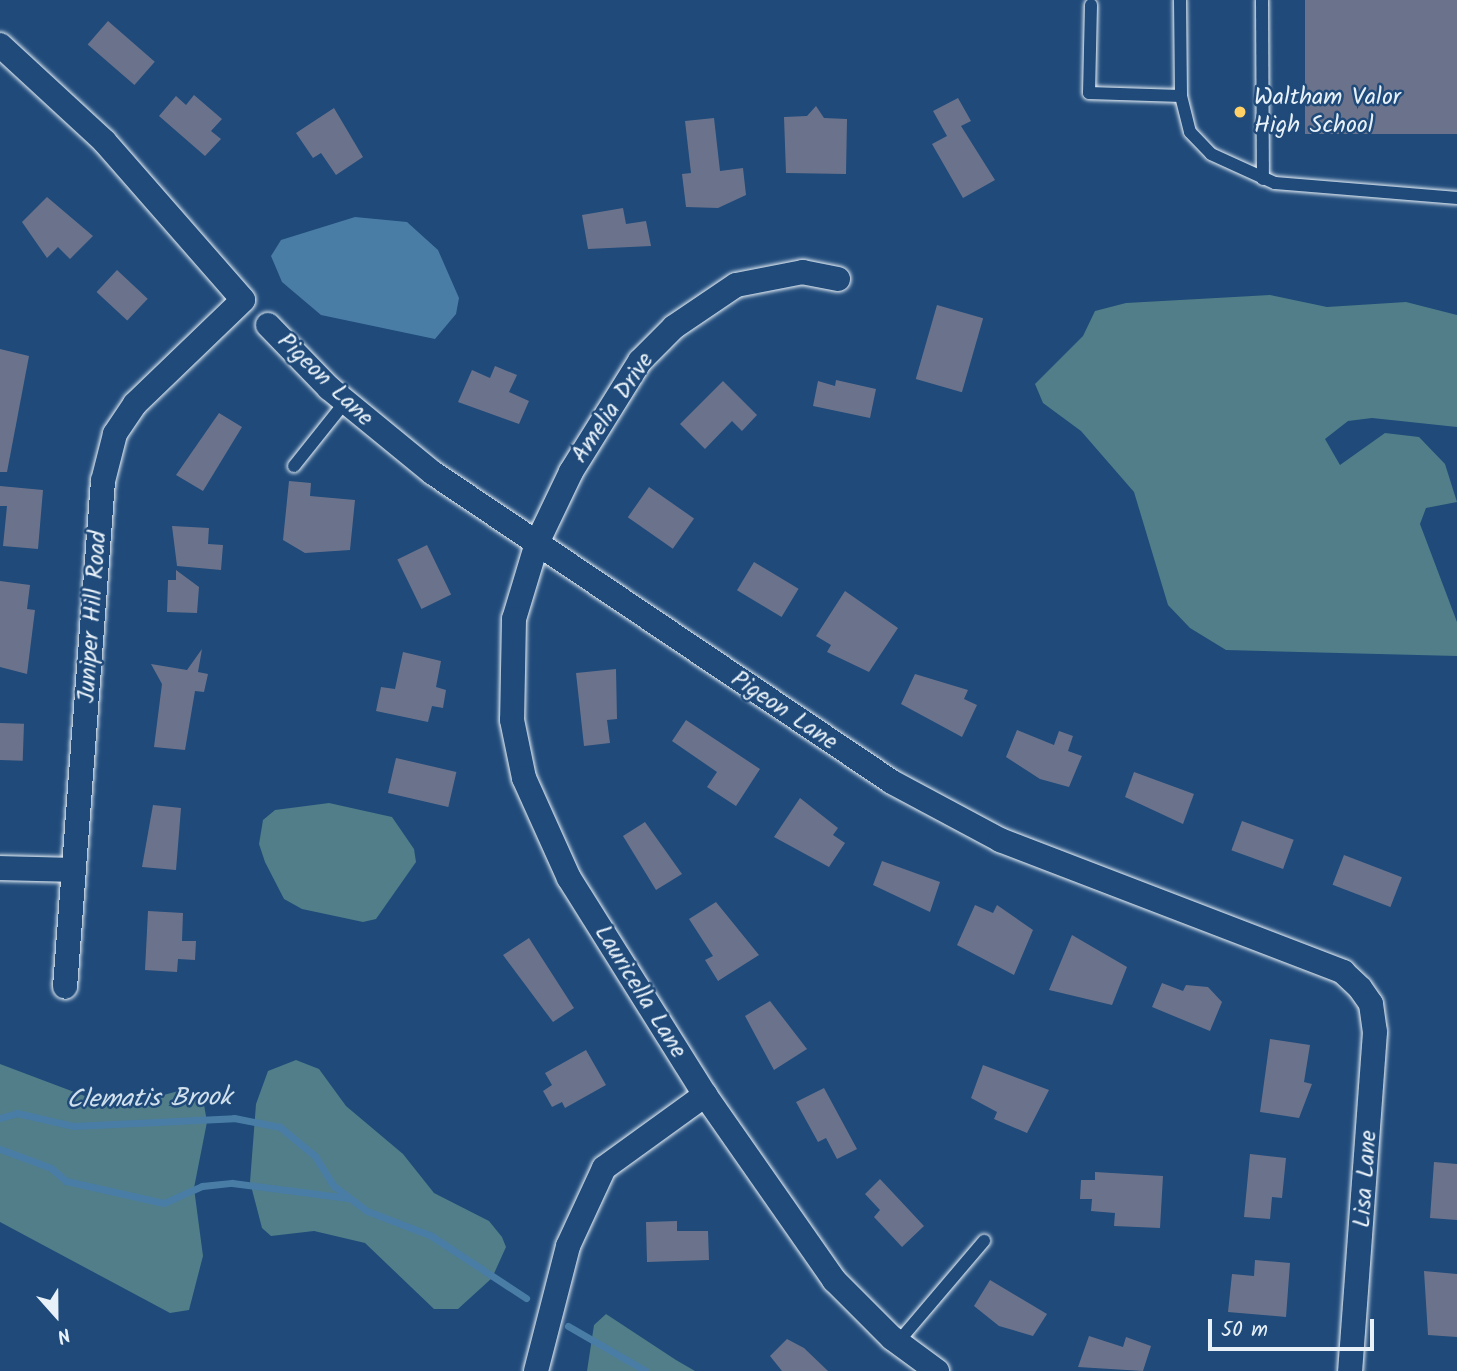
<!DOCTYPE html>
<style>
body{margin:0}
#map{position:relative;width:1457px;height:1371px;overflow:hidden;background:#1f4a7a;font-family:Kalam,sans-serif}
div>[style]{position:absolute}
.green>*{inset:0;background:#517e88}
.water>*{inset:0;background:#497da6}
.stream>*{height:7px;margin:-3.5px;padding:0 3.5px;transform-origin:3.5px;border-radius:3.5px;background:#497da6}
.building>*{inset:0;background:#6b738c;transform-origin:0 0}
.roads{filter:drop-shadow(0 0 2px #e8f1f8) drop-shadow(0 0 2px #e8f1f8)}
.service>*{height:12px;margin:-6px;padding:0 6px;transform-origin:6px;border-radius:6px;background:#1f4a7a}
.minor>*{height:24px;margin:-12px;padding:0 12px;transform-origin:12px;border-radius:12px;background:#1f4a7a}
.dots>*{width:19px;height:19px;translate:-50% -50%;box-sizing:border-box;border:4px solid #1f4a7a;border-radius:50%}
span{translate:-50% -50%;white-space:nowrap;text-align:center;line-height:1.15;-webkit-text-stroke:5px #1f4a7a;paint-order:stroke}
.poi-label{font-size:24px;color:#e8f1f8}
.left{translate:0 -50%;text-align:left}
.street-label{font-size:24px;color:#e8f1f8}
.water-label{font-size:26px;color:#d0e0ec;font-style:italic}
.north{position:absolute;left:21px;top:1280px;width:70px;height:70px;-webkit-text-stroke:5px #1f4a7a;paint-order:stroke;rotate:159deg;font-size:19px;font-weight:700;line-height:28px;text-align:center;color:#e8f1f8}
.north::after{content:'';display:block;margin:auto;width:24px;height:32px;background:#e8f1f8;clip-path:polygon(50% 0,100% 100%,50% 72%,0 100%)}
.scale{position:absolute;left:1208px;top:1319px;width:166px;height:32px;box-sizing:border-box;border:4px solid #e8f1f8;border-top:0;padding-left:9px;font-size:21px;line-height:24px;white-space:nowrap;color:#e8f1f8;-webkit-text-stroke:5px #1f4a7a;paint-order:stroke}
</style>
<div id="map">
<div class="green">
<i style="clip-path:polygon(1270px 295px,1327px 307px,1406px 302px,1457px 315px,1457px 427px,1372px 418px,1348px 421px,1325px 439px,1340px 465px,1385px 433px,1419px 437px,1445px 464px,1457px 502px,1426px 508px,1420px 524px,1457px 622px,1457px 656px,1226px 650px,1190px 628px,1168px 605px,1134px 492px,1081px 431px,1043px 403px,1035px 384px,1083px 336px,1095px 311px,1126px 303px)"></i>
<i style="clip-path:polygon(329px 803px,392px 817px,414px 849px,416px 862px,376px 919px,363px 922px,302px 909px,284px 899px,265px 862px,259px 844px,263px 820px,275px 810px)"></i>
<i style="clip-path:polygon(296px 1060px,319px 1069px,346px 1106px,403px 1154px,434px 1193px,489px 1221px,502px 1237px,506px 1247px,492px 1278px,458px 1309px,434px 1309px,365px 1243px,314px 1231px,271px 1236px,262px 1228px,250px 1182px,256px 1104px,268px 1071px)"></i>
<i style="clip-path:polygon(0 1064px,106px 1104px,127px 1105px,182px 1090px,203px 1099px,207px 1122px,194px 1188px,203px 1256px,189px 1310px,170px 1313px,0 1222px)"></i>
<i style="clip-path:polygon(606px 1314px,676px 1360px,695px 1371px,587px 1371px,594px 1325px)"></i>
</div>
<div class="water">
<i style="clip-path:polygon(355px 217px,407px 222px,438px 250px,459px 298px,456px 314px,435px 339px,321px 315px,282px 282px,271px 256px,281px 240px)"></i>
</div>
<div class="stream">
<i style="left:0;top:1118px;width:18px;rotate:-16deg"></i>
<i style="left:17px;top:1113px;width:57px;rotate:13.1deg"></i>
<i style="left:73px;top:1126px;width:161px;rotate:-2.8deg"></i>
<i style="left:234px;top:1118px;width:47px;rotate:11.1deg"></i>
<i style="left:280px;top:1127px;width:45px;rotate:39.6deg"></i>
<i style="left:315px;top:1156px;width:36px;rotate:58deg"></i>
<i style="left:334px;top:1186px;width:41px;rotate:37.1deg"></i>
<i style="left:367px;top:1211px;width:67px;rotate:20.9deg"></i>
<i style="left:430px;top:1235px;width:115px;rotate:33.3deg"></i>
<i style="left:0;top:1149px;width:54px;rotate:20.4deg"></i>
<i style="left:51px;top:1168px;width:20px;rotate:41deg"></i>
<i style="left:66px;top:1181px;width:100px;rotate:12.7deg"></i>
<i style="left:164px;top:1203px;width:42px;rotate:-24.1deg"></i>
<i style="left:202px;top:1186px;width:30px;rotate:-6deg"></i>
<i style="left:232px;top:1183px;width:117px;rotate:7.4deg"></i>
<i style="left:568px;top:1326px;width:90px;rotate:30deg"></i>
</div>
<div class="building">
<i style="left:1305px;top:0;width:152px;height:134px"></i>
<i style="left:108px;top:21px;width:62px;height:31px;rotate:41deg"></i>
<i style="clip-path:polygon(194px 95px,222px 119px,211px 131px,221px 139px,205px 156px,159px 116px,176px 96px,186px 105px)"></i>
<i style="clip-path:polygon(958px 98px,971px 121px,961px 126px,995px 180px,963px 198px,932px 144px,947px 136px,933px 111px)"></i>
<i style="clip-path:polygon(816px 106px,824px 118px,847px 119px,846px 174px,786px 173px,784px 117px,807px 116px)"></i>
<i style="clip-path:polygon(334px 108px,363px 157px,336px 175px,321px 153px,313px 158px,296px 133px)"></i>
<i style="clip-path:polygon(714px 118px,720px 171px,743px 168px,746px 195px,718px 208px,686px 207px,682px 174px,691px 173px,685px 121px)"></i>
<i style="clip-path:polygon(47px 197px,93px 236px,70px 259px,58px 247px,47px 258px,22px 222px)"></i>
<i style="clip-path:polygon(623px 208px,626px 224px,646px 221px,651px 246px,588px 249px,582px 215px)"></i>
<i style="left:117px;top:270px;width:42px;height:30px;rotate:43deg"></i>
<i style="left:937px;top:305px;width:48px;height:77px;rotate:16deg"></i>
<i style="clip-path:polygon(0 349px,29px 356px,7px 472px,0 472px)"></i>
<i style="clip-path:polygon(495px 366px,517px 375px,509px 392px,529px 401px,519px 424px,458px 402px,472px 370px,490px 378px)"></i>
<i style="clip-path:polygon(836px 380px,876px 389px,870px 418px,813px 406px,818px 381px,835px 386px)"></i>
<i style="clip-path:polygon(723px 381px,757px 415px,742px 431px,732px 421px,705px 449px,680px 424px)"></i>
<i style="clip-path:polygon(219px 413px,242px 427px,203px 491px,176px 475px)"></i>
<i style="clip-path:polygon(289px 481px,311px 483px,310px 496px,355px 500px,350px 550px,305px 553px,283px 540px)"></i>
<i style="clip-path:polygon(0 486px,43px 490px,38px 549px,3px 546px,7px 506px,0 506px)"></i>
<i style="left:649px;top:487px;width:55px;height:37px;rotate:35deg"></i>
<i style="clip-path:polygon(172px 526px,209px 528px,208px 544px,223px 545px,221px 570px,177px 566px)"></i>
<i style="left:427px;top:545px;width:55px;height:33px;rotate:64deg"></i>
<i style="left:754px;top:562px;width:52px;height:33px;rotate:31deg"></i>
<i style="clip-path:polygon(176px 570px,199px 587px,197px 613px,167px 612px,168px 580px,176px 580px)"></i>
<i style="clip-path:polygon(0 581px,30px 585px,27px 609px,35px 610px,27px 674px,0 667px)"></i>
<i style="clip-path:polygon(845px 591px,898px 628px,869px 672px,827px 652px,831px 645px,816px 636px)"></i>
<i style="clip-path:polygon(202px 649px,198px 672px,208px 674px,204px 692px,195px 691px,185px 750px,154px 747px,162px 684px,151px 664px,187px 670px)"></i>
<i style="clip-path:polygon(403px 652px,441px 661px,436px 687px,446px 690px,443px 708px,432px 706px,428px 722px,376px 711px,381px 687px,395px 689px)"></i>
<i style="clip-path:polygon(616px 669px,617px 719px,607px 720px,610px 743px,584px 746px,576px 673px)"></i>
<i style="clip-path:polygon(915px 674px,968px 690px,964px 699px,977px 705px,962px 737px,901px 704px)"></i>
<i style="clip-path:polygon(686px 720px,760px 769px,736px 806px,707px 787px,717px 772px,672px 741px)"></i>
<i style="left:0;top:723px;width:24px;height:37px;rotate:2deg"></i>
<i style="clip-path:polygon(1017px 730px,1054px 745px,1059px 731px,1073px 736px,1068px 751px,1082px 756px,1069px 787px,1040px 779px,1006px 757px)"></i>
<i style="left:396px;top:758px;width:62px;height:36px;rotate:13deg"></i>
<i style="clip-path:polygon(1134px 772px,1194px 794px,1183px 824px,1125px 797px)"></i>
<i style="clip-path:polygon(800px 798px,838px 828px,833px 835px,845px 843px,829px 867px,774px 837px)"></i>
<i style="clip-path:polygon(153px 805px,181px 808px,176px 870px,142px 867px)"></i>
<i style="left:1242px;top:821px;width:55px;height:31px;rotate:20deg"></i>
<i style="clip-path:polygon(645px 822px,682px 874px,656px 890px,623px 836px)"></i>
<i style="left:1344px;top:855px;width:62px;height:32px;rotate:21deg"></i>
<i style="clip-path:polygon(882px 861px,940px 882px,930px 912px,873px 885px)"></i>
<i style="clip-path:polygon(716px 902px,759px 955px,718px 981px,705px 960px,713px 956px,689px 919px)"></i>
<i style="clip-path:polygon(975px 905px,993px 913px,997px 905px,1033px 930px,1014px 975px,957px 945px)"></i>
<i style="clip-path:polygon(148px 911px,183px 913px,182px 941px,196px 941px,195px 960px,178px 959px,177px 972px,145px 970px)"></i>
<i style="clip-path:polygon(1072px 935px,1127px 967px,1112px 1005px,1049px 990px)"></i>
<i style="clip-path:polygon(529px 938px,574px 1008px,553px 1022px,503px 955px)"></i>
<i style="clip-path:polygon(1162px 983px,1183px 991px,1186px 985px,1208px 987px,1222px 1002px,1210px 1031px,1152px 1007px)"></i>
<i style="clip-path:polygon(770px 1001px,807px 1049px,774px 1070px,745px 1016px)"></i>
<i style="clip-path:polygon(1270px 1039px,1310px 1045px,1304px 1082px,1312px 1084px,1299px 1118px,1260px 1112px)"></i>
<i style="clip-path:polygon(586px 1050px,606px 1085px,565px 1108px,562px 1102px,552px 1107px,543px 1091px,552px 1085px,545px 1073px)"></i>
<i style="clip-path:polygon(983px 1065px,1049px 1090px,1027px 1133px,994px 1119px,997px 1112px,971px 1098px)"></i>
<i style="clip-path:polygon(824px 1088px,857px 1149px,837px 1159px,826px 1138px,818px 1142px,796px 1102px)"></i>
<i style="clip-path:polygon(1250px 1154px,1286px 1158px,1282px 1198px,1272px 1197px,1270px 1219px,1244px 1217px)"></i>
<i style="clip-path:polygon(1434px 1162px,1457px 1164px,1457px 1220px,1430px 1218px)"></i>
<i style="clip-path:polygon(1095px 1172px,1163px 1176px,1160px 1228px,1114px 1226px,1115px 1213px,1091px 1211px,1092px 1199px,1080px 1199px,1081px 1180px,1095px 1180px)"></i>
<i style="clip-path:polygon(880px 1179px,924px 1226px,902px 1247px,874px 1217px,880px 1210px,865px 1194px)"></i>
<i style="clip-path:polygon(677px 1221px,677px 1231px,708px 1231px,709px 1260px,647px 1262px,646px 1222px)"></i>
<i style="clip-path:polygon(1255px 1260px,1290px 1263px,1286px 1317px,1228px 1312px,1232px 1274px,1254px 1276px)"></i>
<i style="clip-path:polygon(1424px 1271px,1457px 1274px,1457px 1337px,1428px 1335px)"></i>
<i style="clip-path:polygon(990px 1280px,1047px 1314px,1033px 1336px,999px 1326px,974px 1306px)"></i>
<i style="clip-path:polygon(1089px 1336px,1123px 1347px,1126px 1337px,1151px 1346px,1143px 1371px,1078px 1367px)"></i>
<i style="clip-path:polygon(787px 1339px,804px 1348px,828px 1371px,782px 1371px,770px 1356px)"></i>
</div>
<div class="roads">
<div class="service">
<i style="left:1180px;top:0;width:96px;rotate:89.4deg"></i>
<i style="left:1181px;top:96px;width:37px;rotate:76deg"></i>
<i style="left:1190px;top:132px;width:30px;rotate:46deg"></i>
<i style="left:1211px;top:154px;width:70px;rotate:24.4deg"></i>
<i style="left:1275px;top:183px;width:183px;rotate:4.7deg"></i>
<i style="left:1262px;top:0;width:179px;rotate:89.7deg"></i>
<i style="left:1091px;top:5px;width:88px;rotate:91.3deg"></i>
<i style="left:1089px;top:93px;width:92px;rotate:1.9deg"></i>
<i style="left:294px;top:466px;width:82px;rotate:-51.4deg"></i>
<i style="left:898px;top:1342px;width:133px;rotate:-49.6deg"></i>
</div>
<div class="minor">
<i style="left:0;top:45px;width:142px;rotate:42.7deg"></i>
<i style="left:104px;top:141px;width:211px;rotate:48.8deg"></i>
<i style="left:243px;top:300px;width:150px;rotate:136.1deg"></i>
<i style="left:135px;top:404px;width:36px;rotate:124deg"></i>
<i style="left:115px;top:434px;width:49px;rotate:104.3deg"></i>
<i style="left:103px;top:481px;width:507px;rotate:94.29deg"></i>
<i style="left:838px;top:279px;width:36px;rotate:-169deg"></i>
<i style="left:803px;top:272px;width:68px;rotate:169deg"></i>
<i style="left:736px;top:285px;width:75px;rotate:145.9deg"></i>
<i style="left:674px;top:327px;width:48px;rotate:135deg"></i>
<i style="left:640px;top:361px;width:131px;rotate:121.9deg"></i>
<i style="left:571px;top:472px;width:79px;rotate:115.6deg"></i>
<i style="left:537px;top:543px;width:79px;rotate:106.8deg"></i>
<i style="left:514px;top:619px;width:101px;rotate:91.1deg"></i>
<i style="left:512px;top:720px;width:59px;rotate:78.3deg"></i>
<i style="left:524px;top:778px;width:110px;rotate:65.8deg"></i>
<i style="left:569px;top:878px;width:256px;rotate:57.9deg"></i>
<i style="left:705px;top:1095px;width:226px;rotate:55.1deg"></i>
<i style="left:834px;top:1280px;width:82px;rotate:45deg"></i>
<i style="left:892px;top:1338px;width:56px;rotate:36.3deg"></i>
<i style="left:268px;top:325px;width:88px;rotate:45.9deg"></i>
<i style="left:329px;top:388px;width:134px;rotate:39.3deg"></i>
<i style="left:433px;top:473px;width:553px;rotate:33.95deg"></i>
<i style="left:892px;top:782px;width:123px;rotate:28.2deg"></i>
<i style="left:1000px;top:840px;width:368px;rotate:21deg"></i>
<i style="left:1343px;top:972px;width:23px;rotate:43deg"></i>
<i style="left:1360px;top:988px;width:19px;rotate:55deg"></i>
<i style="left:1371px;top:1004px;width:28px;rotate:82deg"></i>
<i style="left:1375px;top:1032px;width:340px;rotate:94.2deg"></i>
<i style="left:0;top:868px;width:74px;rotate:1.5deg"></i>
<i style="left:536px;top:1371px;width:129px;rotate:-75.6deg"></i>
<i style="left:568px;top:1246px;width:86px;rotate:-65.2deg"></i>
<i style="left:604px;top:1168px;width:125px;rotate:-35.9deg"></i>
</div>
</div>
<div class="dots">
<i style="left:1240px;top:112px;background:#ffd166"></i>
</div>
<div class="poi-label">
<span class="left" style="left:1254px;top:112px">Waltham Valor<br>High School</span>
</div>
<div class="street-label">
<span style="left:325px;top:380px;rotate:44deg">Pigeon Lane</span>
<span style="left:613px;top:408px;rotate:-56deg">Amelia Drive</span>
<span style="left:93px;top:617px;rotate:-86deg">Juniper Hill Road</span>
<span style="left:784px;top:711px;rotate:34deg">Pigeon Lane</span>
<span style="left:640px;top:992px;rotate:58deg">Lauricella Lane</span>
<span style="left:1366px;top:1179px;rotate:-86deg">Lisa Lane</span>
</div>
<div class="water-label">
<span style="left:149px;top:1100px;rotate:-1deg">Clematis Brook</span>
</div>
<div class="north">N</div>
<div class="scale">50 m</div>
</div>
